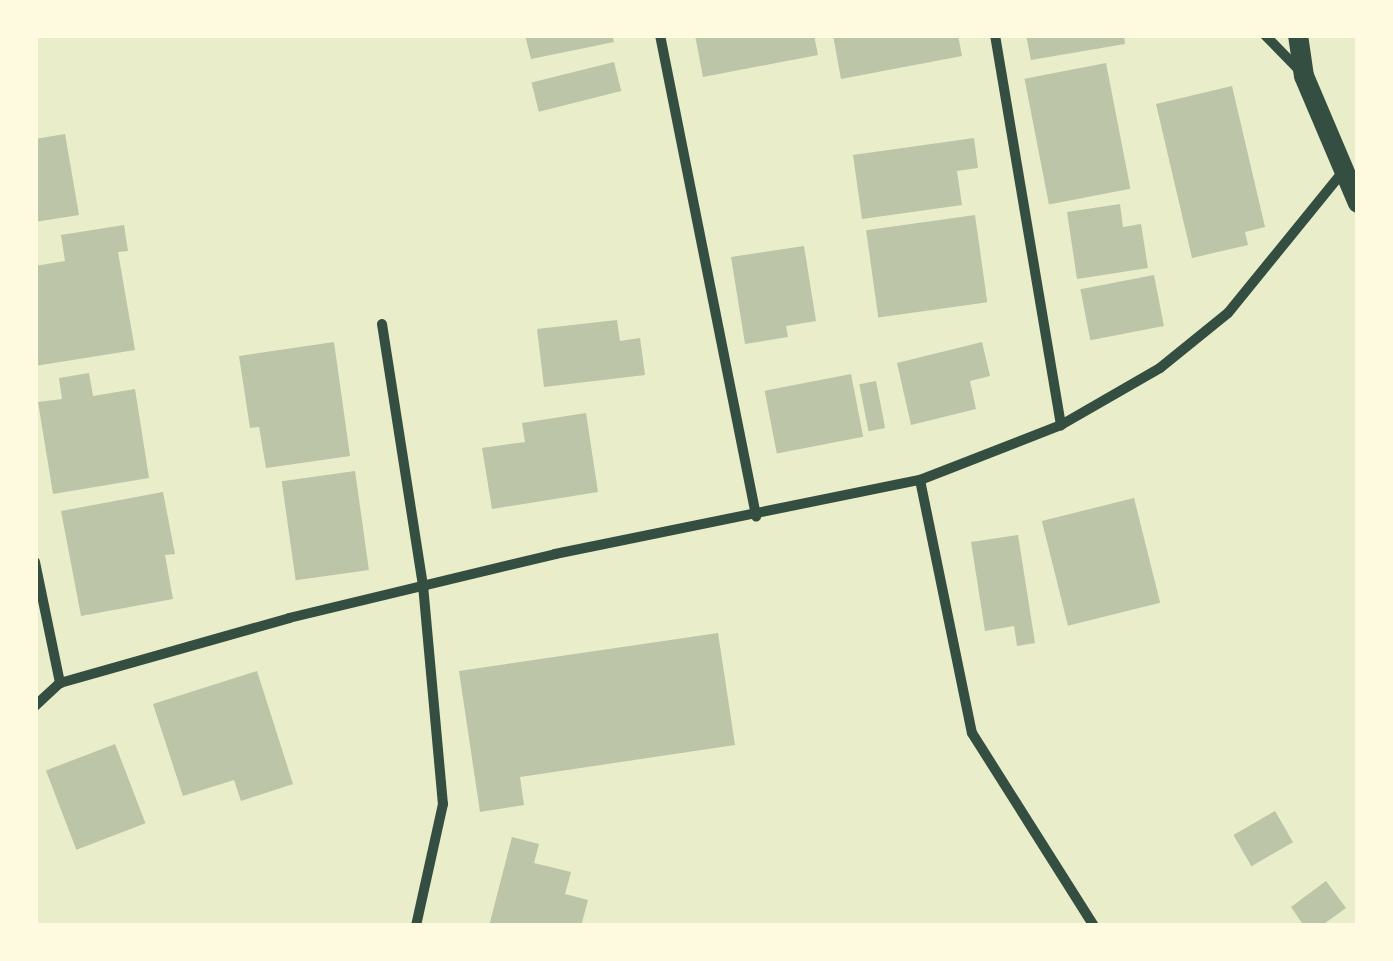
<!DOCTYPE html>
<style>
body{margin:0}
#map{position:relative;width:1393px;height:961px;overflow:hidden;background:#e9edc9;font-family:Ubuntu,sans-serif}
div>[style]{position:absolute}
.building>*{inset:0;background:#bcc5a7;transform-origin:0 0}
.minor>*{height:10px;margin:-5px;padding:0 5px;transform-origin:5px;border-radius:5px;background:#344e41}
.secondary>*{height:20px;margin:-10px;padding:0 10px;transform-origin:10px;border-radius:10px;background:#344e41}
span{translate:-50% -50%;white-space:nowrap;text-align:center;line-height:1.15;-webkit-text-stroke:10px #fefae0;paint-order:stroke}
.frame{position:absolute;inset:0;border:38px solid #fefae0;pointer-events:none}
</style>
<div id="map">
<div class="building">
<i style="clip-path:polygon(525px 35px,612px 35px,614px 42px,531px 59px)"></i>
<i style="clip-path:polygon(695px 35px,814px 35px,818px 55px,703px 77px)"></i>
<i style="clip-path:polygon(833px 35px,958px 35px,962px 56px,841px 79px)"></i>
<i style="clip-path:polygon(1026px 35px,1124px 35px,1125px 44px,1031px 60px)"></i>
<i style="left:614px;top:62px;width:30px;height:85px;rotate:76deg"></i>
<i style="left:1106px;top:63px;width:128px;height:83px;rotate:79deg"></i>
<i style="clip-path:polygon(1232px 86px,1265px 227px,1245px 232px,1248px 245px,1192px 258px,1156px 104px)"></i>
<i style="clip-path:polygon(65px 134px,79px 215px,35px 222px,35px 139px)"></i>
<i style="clip-path:polygon(974px 138px,978px 168px,957px 171px,962px 205px,862px 219px,853px 155px)"></i>
<i style="clip-path:polygon(1120px 204px,1123px 227px,1141px 224px,1148px 268px,1077px 279px,1067px 212px)"></i>
<i style="left:975px;top:215px;width:88px;height:110px;rotate:82deg"></i>
<i style="clip-path:polygon(124px 225px,128px 251px,118px 252px,135px 350px,35px 366px,35px 266px,65px 261px,61px 235px)"></i>
<i style="clip-path:polygon(804px 246px,816px 321px,786px 326px,788px 337px,745px 344px,731px 257px)"></i>
<i style="left:1154px;top:275px;width:52px;height:75px;rotate:79deg"></i>
<i style="clip-path:polygon(617px 320px,620px 341px,640px 338px,645px 375px,544px 387px,537px 329px)"></i>
<i style="clip-path:polygon(334px 342px,350px 456px,266px 468px,259px 427px,250px 428px,239px 356px)"></i>
<i style="clip-path:polygon(982px 342px,990px 376px,970px 381px,976px 409px,911px 425px,897px 363px)"></i>
<i style="clip-path:polygon(89px 373px,93px 396px,135px 389px,149px 478px,53px 494px,38px 402px,62px 399px,59px 378px)"></i>
<i style="left:851px;top:374px;width:64px;height:88px;rotate:79deg"></i>
<i style="left:876px;top:381px;width:48px;height:17px;rotate:79deg"></i>
<i style="clip-path:polygon(586px 413px,598px 492px,492px 509px,482px 448px,525px 442px,522px 423px)"></i>
<i style="left:355px;top:471px;width:100px;height:74px;rotate:82deg"></i>
<i style="clip-path:polygon(163px 492px,175px 554px,165px 555px,173px 599px,81px 616px,61px 511px)"></i>
<i style="left:1134px;top:498px;width:108px;height:95px;rotate:76deg"></i>
<i style="clip-path:polygon(1018px 535px,1035px 643px,1017px 646px,1014px 626px,985px 631px,971px 542px)"></i>
<i style="clip-path:polygon(718px 633px,735px 745px,520px 777px,524px 805px,480px 812px,459px 671px)"></i>
<i style="clip-path:polygon(257px 671px,293px 784px,241px 801px,234px 780px,183px 796px,153px 704px)"></i>
<i style="left:115px;top:744px;width:85px;height:74px;rotate:69deg"></i>
<i style="left:1275px;top:811px;width:36px;height:48px;rotate:60deg"></i>
<i style="clip-path:polygon(512px 837px,539px 844px,534px 863px,571px 872px,565px 894px,588px 900px,581px 926px,489px 926px)"></i>
<i style="clip-path:polygon(1326px 881px,1346px 908px,1321px 926px,1304px 926px,1291px 907px)"></i>
</div>
<div class="minor">
<i style="left:660px;top:35px;width:491px;rotate:78.7deg"></i>
<i style="left:995px;top:35px;width:396px;rotate:80.4deg"></i>
<i style="left:1265px;top:35px;width:49px;rotate:45.8deg"></i>
<i style="left:382px;top:324px;width:264px;rotate:81.1deg"></i>
<i style="left:423px;top:585px;width:220px;rotate:84.8deg"></i>
<i style="left:443px;top:804px;width:125px;rotate:102.5deg"></i>
<i style="left:920px;top:480px;width:258px;rotate:78.4deg"></i>
<i style="left:972px;top:733px;width:228px;rotate:57.7deg"></i>
<i style="left:35px;top:562px;width:124px;rotate:78.3deg"></i>
<i style="left:35px;top:706px;width:34px;rotate:-43deg"></i>
<i style="left:60px;top:683px;width:238px;rotate:-15.8deg"></i>
<i style="left:289px;top:618px;width:274px;rotate:-13.5deg"></i>
<i style="left:555px;top:554px;width:372px;rotate:-11.5deg"></i>
<i style="left:920px;top:480px;width:151px;rotate:-21.3deg"></i>
<i style="left:1061px;top:425px;width:114px;rotate:-29.9deg"></i>
<i style="left:1160px;top:368px;width:87px;rotate:-39deg"></i>
<i style="left:1228px;top:313px;width:179px;rotate:-50.9deg"></i>
</div>
<div class="secondary">
<i style="left:1298px;top:35px;width:41px;rotate:81.7deg"></i>
<i style="left:1304px;top:76px;width:138px;rotate:67deg"></i>
</div>
<div class="frame"></div>
</div>
